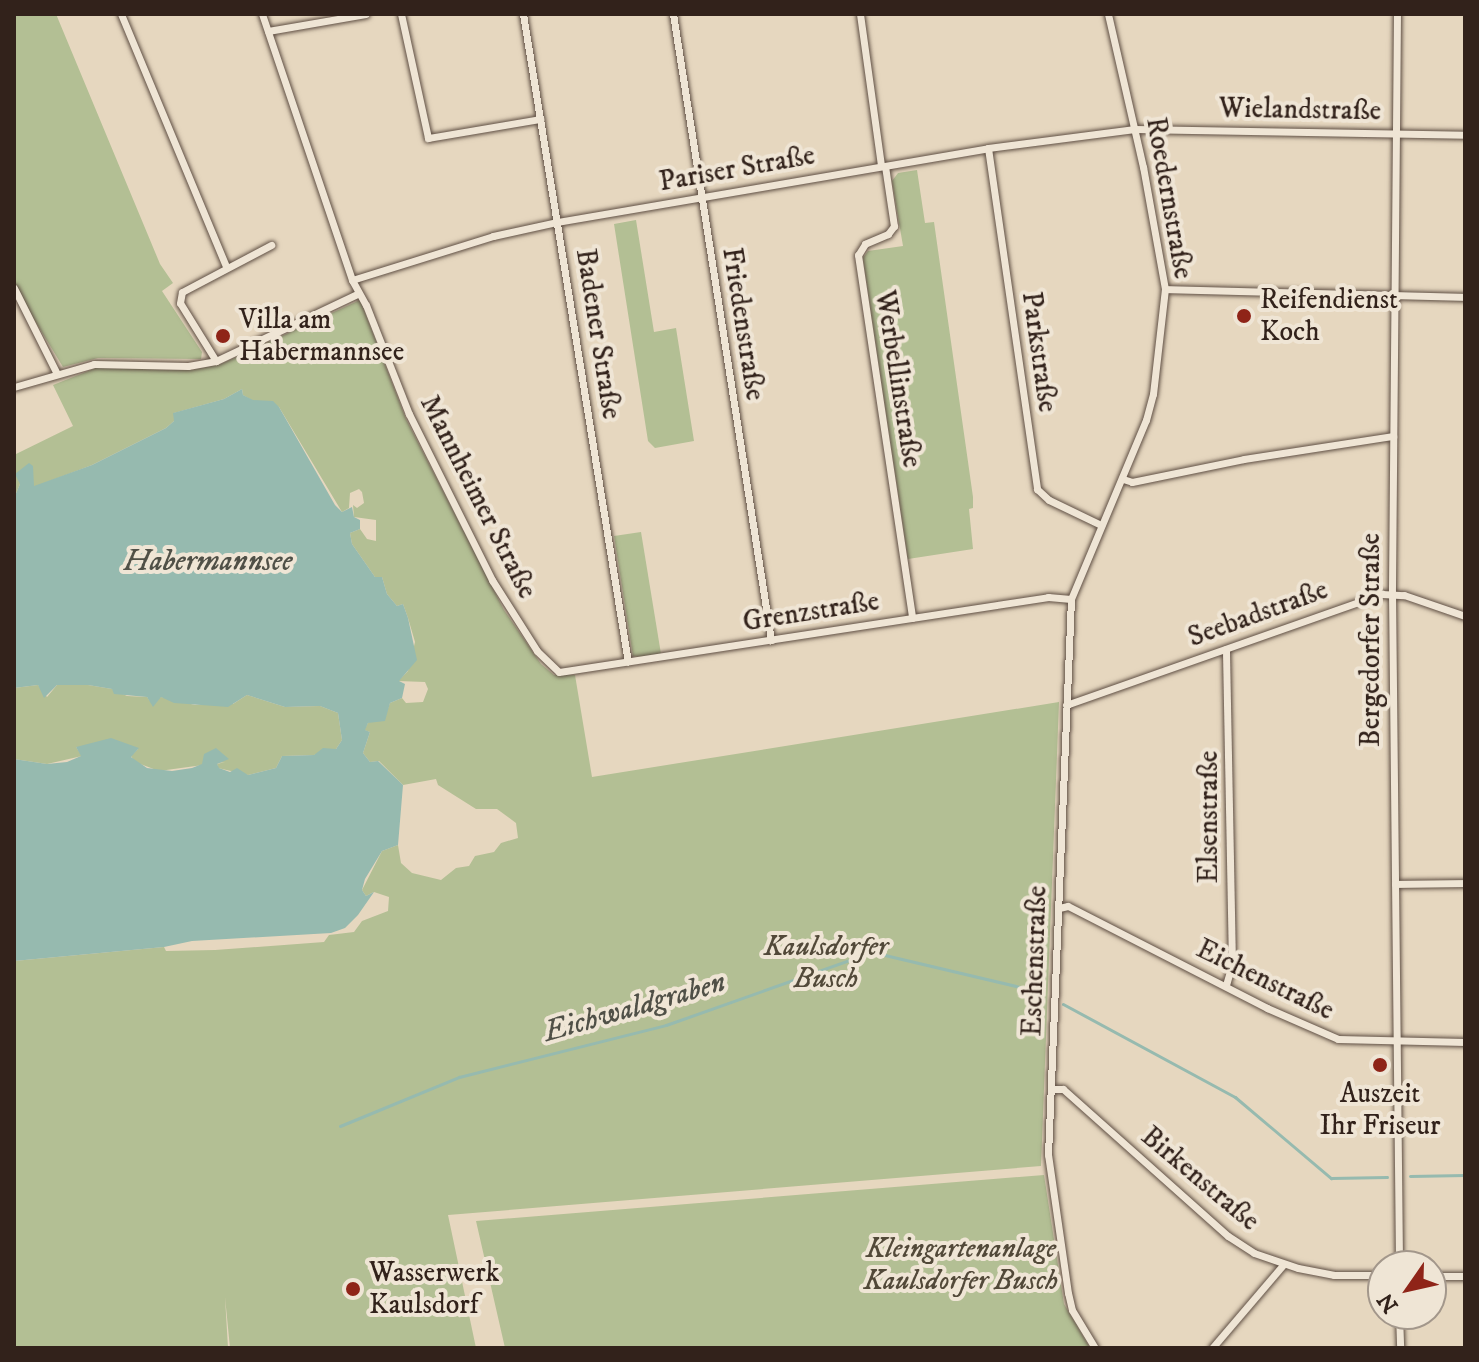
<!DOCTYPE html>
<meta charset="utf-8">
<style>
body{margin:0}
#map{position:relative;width:1479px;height:1362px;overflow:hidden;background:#e6d7bf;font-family:"IM FELL DW Pica",serif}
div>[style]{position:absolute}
.green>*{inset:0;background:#b3bf94}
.water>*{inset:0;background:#96baaf}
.stream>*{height:3px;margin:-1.5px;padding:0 1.5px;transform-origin:1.5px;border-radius:1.5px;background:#96baaf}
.roads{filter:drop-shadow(0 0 2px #5f4f44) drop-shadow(0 0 2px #5f4f44)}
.street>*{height:7px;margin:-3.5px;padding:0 3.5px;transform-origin:3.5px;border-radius:3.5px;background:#efe5d5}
.dots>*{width:22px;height:22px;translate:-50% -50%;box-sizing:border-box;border:4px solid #efe5d5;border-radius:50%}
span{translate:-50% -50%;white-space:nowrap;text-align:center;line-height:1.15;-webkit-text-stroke:8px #efe5d5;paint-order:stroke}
.street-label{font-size:28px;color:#32221b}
.poi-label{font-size:28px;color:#32221b}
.left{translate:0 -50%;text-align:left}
.park-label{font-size:28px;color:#524939;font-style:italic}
.water-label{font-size:30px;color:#505047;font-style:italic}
.frame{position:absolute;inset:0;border:16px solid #32221b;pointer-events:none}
.north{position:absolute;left:1367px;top:1250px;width:80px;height:80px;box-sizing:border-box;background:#efe5d5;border:2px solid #a3978b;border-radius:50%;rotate:236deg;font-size:22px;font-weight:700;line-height:32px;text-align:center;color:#32221b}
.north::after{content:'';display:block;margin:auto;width:28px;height:36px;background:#8f2418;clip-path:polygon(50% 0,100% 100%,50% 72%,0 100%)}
</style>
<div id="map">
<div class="green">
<i style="clip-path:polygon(14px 14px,56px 14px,160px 264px,173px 283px,162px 291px,202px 352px,201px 359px,98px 358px,63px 367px,32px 316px,14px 282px)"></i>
<i style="clip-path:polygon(917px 170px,925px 223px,934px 222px,973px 497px,973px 508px,969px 509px,973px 549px,908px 559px,863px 258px,868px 251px,903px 246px,892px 181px,898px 173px)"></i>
<i style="clip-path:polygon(636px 220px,654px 332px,676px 328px,694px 441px,655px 448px,648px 441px,614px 224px)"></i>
<i style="clip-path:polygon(360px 300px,406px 419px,504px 610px,541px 664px,554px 675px,575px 675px,592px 777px,1059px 702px,1041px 1166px,448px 1215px,476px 1348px,230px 1348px,225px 1297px,228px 1348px,14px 1348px,14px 961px,164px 947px,166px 951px,215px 950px,324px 942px,329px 935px,354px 932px,362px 921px,388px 911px,389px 897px,374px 892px,366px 896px,362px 890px,382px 851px,398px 845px,401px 863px,412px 873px,441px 880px,456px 868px,469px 866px,475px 856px,494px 852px,501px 843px,518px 838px,516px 823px,497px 809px,476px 809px,438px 785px,436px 779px,403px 785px,379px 761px,370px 762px,363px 753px,370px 732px,364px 730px,368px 723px,387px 711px,390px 703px,402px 698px,406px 703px,423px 702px,428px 689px,425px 682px,398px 681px,408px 671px,415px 642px,408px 618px,403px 604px,397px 606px,387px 594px,382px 577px,375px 577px,352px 544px,350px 533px,360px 529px,367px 539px,376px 541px,376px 520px,354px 517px,353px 505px,357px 508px,364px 503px,362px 492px,359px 489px,350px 493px,349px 508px,342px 512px,279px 407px,253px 401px,243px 395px,242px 389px,224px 399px,174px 413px,174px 421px,166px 428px,92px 465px,34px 487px,20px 484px,14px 498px,14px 455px,73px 426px,53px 385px,96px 368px,192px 370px,221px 364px)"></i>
<i style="clip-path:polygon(641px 532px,661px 654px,642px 657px,633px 656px,614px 536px)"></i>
<i style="clip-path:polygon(38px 685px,47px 697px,57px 685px,88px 685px,112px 689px,127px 696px,147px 697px,150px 701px,161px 697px,195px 705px,233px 704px,247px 695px,285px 707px,320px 706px,338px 713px,342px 740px,336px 749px,314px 755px,282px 756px,276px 768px,248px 775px,218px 768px,217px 764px,225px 762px,159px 771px,135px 762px,131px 756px,138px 749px,76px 747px,82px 756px,47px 764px,14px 759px,14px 688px)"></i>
<i style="clip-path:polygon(1044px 1175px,1064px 1304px,1090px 1348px,505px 1348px,476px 1221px)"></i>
</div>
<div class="water">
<i style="clip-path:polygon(242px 389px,243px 395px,253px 400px,273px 401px,279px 407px,335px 505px,342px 512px,352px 507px,354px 517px,360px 520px,360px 529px,350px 533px,352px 544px,375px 577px,382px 577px,387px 594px,397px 606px,403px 604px,408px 618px,417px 660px,399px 681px,405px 684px,402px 698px,390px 703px,385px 721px,368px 723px,365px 730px,370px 732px,363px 753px,370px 762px,378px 761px,403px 785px,398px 845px,382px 851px,365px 879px,362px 890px,366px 896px,374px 892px,358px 915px,345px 928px,331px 933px,192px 941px,164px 947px,14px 961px,14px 759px,47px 764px,67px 762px,81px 756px,76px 747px,111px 738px,139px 748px,131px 757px,147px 768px,172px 771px,192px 768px,202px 764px,204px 754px,216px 748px,229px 759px,217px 764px,219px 768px,230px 772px,237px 768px,248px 775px,276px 768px,282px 756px,314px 755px,323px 748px,336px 749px,342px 740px,338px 713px,320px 706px,285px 707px,247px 695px,228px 707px,174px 703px,161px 697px,153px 707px,147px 697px,114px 694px,112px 689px,88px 685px,57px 685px,44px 698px,38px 685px,14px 688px,14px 498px,20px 484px,15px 474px,29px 463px,33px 466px,34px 486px,92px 465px,166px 428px,174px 421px,173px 413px,224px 399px)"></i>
</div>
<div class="stream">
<i style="left:1063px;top:1004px;width:196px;rotate:28.4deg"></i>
<i style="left:1235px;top:1097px;width:126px;rotate:40.2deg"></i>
<i style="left:1331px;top:1178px;width:56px;rotate:-1deg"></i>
<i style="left:340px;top:1126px;width:129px;rotate:-22.4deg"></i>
<i style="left:459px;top:1077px;width:213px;rotate:-14.1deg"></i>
<i style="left:666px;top:1025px;width:219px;rotate:-19.5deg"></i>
<i style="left:872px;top:952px;width:170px;rotate:13.3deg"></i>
<i style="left:1410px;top:1176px;width:55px;rotate:-1deg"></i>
</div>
<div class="roads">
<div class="street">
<i style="left:121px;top:14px;width:273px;rotate:67.4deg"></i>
<i style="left:262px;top:14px;width:281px;rotate:71.3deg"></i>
<i style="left:352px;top:280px;width:29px;rotate:61deg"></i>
<i style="left:366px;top:305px;width:117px;rotate:68.5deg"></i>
<i style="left:409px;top:414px;width:186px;rotate:63.4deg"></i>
<i style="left:492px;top:580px;width:84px;rotate:57.6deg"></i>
<i style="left:537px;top:651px;width:30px;rotate:44deg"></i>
<i style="left:559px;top:672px;width:495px;rotate:-8.7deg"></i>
<i style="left:1048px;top:597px;width:23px;rotate:5deg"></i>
<i style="left:401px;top:14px;width:127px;rotate:77.7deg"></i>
<i style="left:428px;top:138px;width:114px;rotate:-9.6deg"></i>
<i style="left:523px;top:14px;width:656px;rotate:80.8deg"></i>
<i style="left:673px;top:14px;width:634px;rotate:81.1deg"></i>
<i style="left:860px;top:14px;width:153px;rotate:82.1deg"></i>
<i style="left:1397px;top:14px;width:578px;rotate:90.5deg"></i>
<i style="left:1392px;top:592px;width:674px;rotate:89.4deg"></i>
<i style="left:268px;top:31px;width:99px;rotate:-9.8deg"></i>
<i style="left:988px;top:148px;width:345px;rotate:81.8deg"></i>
<i style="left:1037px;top:489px;width:16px;rotate:43deg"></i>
<i style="left:1049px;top:500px;width:58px;rotate:25.7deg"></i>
<i style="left:885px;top:166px;width:61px;rotate:81.5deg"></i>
<i style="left:894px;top:226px;width:10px;rotate:127deg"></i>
<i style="left:888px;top:234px;width:25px;rotate:157deg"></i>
<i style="left:865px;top:244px;width:13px;rotate:122deg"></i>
<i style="left:858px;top:255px;width:367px;rotate:81.5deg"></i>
<i style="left:352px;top:280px;width:148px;rotate:-17.3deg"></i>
<i style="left:493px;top:236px;width:66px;rotate:-12.3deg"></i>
<i style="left:557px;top:222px;width:437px;rotate:-9.7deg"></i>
<i style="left:988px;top:148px;width:148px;rotate:-7.4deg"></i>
<i style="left:1135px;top:129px;width:330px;rotate:1deg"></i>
<i style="left:14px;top:288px;width:96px;rotate:63.4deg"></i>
<i style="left:1165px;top:289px;width:300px;rotate:1.5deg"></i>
<i style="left:216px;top:361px;width:68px;rotate:-121.8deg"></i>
<i style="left:180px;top:303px;width:11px;rotate:-80deg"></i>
<i style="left:182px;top:292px;width:101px;rotate:-27.8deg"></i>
<i style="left:14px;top:387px;width:83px;rotate:-16deg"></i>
<i style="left:94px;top:364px;width:94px;rotate:1.2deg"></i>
<i style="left:188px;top:366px;width:28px;rotate:-10deg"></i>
<i style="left:216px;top:361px;width:158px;rotate:-25.4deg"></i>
<i style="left:1123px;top:479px;width:9px;rotate:18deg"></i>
<i style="left:1132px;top:482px;width:114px;rotate:-11.6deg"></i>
<i style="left:1244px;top:459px;width:151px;rotate:-8.8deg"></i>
<i style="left:1066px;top:705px;width:335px;rotate:-19.4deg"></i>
<i style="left:1382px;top:594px;width:22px;rotate:3deg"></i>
<i style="left:1404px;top:595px;width:65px;rotate:19deg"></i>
<i style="left:1395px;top:884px;width:70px;rotate:-0.8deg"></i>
<i style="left:1059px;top:908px;width:9px;rotate:-13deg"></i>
<i style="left:1068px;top:906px;width:224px;rotate:27.1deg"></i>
<i style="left:1267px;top:1008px;width:77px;rotate:23.6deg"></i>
<i style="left:1338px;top:1039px;width:127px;rotate:1.4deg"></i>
<i style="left:1226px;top:985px;width:22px;rotate:-74deg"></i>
<i style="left:1232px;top:964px;width:315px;rotate:-91.1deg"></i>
<i style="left:1052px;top:1089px;width:11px"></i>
<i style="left:1063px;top:1089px;width:221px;rotate:41.7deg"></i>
<i style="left:1228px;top:1236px;width:31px;rotate:33deg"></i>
<i style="left:1254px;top:1253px;width:46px;rotate:18.8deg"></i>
<i style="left:1298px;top:1268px;width:37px;rotate:11deg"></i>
<i style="left:1334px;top:1275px;width:49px"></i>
<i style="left:1431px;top:1276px;width:34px"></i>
<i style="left:1399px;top:1314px;width:34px;rotate:88deg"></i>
<i style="left:1095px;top:1348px;width:44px;rotate:-121.2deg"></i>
<i style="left:1072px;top:1310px;width:17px;rotate:-103deg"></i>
<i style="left:1068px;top:1293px;width:139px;rotate:-98.2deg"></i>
<i style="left:1048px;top:1155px;width:556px;rotate:-87.63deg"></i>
<i style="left:1071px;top:599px;width:194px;rotate:-67.3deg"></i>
<i style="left:1146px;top:420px;width:27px;rotate:-75deg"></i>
<i style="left:1153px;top:394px;width:106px;rotate:-83.5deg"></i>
<i style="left:1165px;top:289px;width:124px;rotate:-100.2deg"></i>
<i style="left:1143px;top:167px;width:157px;rotate:-102.9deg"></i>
<i style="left:1212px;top:1348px;width:109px;rotate:-49.5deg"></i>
</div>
</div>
<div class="dots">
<i style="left:1244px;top:316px;background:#8f2418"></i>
<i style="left:223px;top:336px;background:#8f2418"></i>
<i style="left:1380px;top:1065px;background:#8f2418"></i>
<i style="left:353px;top:1289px;background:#8f2418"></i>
</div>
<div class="street-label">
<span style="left:1300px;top:110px;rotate:1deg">Wielandstraße</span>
<span style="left:737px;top:169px;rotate:-10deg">Pariser Straße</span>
<span style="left:1169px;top:198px;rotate:80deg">Roedernstraße</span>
<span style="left:743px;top:324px;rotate:81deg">Friedenstraße</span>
<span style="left:598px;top:334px;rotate:81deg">Badener Straße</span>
<span style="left:1039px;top:352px;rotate:82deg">Parkstraße</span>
<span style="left:898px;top:379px;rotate:81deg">Werbellinstraße</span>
<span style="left:478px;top:497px;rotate:63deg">Mannheimer Straße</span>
<span style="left:811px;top:612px;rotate:-9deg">Grenzstraße</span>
<span style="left:1258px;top:614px;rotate:-20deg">Seebadstraße</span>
<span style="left:1371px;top:640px;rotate:-90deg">Bergedorfer Straße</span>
<span style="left:1209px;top:817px;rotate:-90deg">Elsenstraße</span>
<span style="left:1035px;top:961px;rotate:-88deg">Eschenstraße</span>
<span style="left:1265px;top:980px;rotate:26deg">Eichenstraße</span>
<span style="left:1200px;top:1179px;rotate:40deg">Birkenstraße</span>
</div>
<div class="poi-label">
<span class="left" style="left:1260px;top:316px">Reifendienst<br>Koch</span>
<span class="left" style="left:239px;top:336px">Villa am<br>Habermannsee</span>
<span style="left:1380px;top:1110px">Auszeit<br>Ihr Friseur</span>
<span class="left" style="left:369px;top:1289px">Wasserwerk<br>Kaulsdorf</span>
</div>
<div class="park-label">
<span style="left:826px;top:963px">Kaulsdorfer<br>Busch</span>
<span style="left:961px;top:1265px">Kleingartenanlage<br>Kaulsdorfer Busch</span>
</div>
<div class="water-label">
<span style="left:208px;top:562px">Habermannsee</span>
<span style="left:635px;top:1008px;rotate:-16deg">Eichwaldgraben</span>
</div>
<div class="frame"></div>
<div class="north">N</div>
</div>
